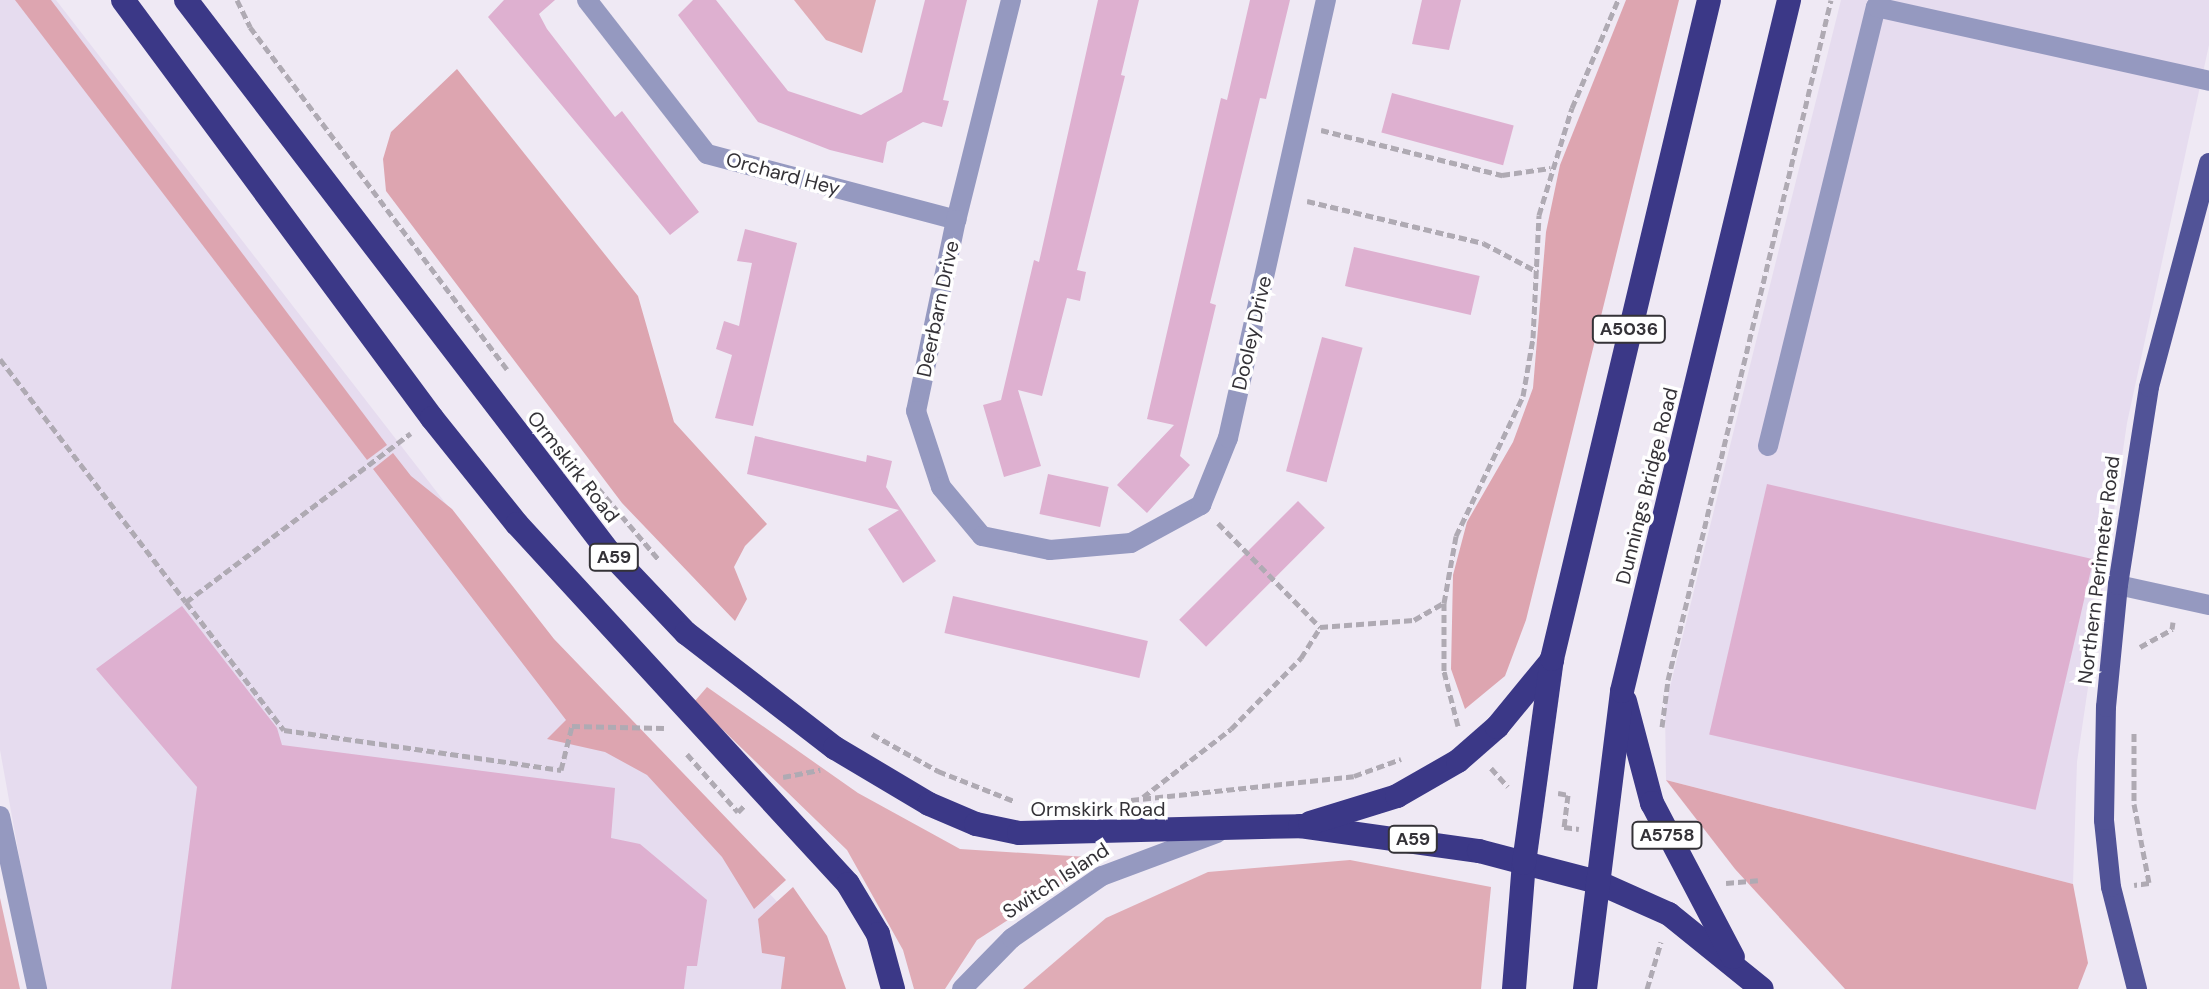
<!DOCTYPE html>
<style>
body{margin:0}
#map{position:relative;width:2209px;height:989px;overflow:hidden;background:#efe9f4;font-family:"DM Sans",sans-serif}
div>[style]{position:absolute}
.built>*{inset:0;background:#e6dcef}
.green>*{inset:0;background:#e0acb6}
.forest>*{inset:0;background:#dda5b0}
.building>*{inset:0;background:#deb0d0;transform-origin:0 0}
.path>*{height:5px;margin-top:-2.5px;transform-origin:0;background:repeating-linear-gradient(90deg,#afaab3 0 8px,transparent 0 12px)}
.minor>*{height:20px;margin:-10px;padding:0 10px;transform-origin:10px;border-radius:10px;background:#9599c0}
.major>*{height:20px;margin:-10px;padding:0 10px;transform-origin:10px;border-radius:10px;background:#515397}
.highway>*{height:24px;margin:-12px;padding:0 12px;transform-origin:12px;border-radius:12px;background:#3b3887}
span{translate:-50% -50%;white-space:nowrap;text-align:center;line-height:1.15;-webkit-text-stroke:7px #fff;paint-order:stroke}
.shield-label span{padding:2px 6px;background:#fff;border:2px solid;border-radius:6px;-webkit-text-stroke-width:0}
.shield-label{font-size:18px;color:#343237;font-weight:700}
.street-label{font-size:20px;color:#343237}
</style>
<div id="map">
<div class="built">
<i style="clip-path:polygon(0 0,56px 0,635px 748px,818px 946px,809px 989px,43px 989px,0 750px)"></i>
<i style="clip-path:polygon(1841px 0,2209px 0,2209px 45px,2127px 423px,2077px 762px,2073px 884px,1666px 780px,1665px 707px)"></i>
</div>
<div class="green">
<i style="clip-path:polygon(794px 0,876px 0,862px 53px,826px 40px)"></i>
<i style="clip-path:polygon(707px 687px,858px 793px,960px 849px,1104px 858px,977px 940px,945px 989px,914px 989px,903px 950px,847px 850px,694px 702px)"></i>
<i style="clip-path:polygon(1350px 860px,1491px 887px,1481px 989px,1023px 989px,1106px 918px,1208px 872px)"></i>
<i style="clip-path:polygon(0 898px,20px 989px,0 989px)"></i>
</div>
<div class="forest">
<i style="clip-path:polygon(15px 0,51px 0,387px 445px,367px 460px)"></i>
<i style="clip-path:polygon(1626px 0,1679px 0,1526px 620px,1505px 676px,1465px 709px,1451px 669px,1453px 575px,1467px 522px,1513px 442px,1533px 388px,1546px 232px,1560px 165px)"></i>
<i style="clip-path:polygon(457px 69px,638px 296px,674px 422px,767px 524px,745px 546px,734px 567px,747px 599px,735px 621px,622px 503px,386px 191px,383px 159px,391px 132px)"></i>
<i style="clip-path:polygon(393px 453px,411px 476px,452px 509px,554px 639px,786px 880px,754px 909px,722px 857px,647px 775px,605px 752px,547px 739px,566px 720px,373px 469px)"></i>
<i style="clip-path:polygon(1666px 780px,2073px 884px,2088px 963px,2078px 989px,1845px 989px,1735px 869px)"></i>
<i style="clip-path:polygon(793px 887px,827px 936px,846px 989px,781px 989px,785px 957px,762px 953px,758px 919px)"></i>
</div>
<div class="building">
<i style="clip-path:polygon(504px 0,555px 0,539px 14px,547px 29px,615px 117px,622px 111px,699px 212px,670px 235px,488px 17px)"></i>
<i style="clip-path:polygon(693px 0,716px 0,788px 91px,861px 115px,902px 92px,925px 0,967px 0,943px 100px,949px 101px,942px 127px,923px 122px,887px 142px,883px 163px,830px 150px,758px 122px,678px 15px)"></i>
<i style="clip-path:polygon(1098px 0,1139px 0,1121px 75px,1125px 76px,1077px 270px,1086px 272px,1080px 301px,1067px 298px,1042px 396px,1018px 390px,1041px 466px,1004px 477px,983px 405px,1001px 400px,1034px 260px,1039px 262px)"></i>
<i style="clip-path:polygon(1250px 0,1290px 0,1266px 99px,1260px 98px,1210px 303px,1216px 305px,1180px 456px,1190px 465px,1147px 513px,1117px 485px,1174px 425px,1147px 419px,1221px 98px,1227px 100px)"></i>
<i style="clip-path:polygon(1422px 0,1461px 0,1449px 50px,1412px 44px)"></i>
<i style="left:1392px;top:93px;width:126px;height:41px;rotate:15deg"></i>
<i style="clip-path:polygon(745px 229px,797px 243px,753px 426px,715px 418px,732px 355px,716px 349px,724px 321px,739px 326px,752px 263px,737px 261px)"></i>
<i style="left:1354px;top:247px;width:129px;height:40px;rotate:13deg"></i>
<i style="left:1322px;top:337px;width:42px;height:139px;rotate:15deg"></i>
<i style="clip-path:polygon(755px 436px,866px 462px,867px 455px,892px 461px,886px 487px,936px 561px,903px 583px,868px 529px,899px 510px,747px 474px)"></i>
<i style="left:1048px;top:474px;width:62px;height:41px;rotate:12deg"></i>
<i style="left:1767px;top:484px;width:335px;height:257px;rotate:13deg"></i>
<i style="left:1298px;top:501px;width:38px;height:168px;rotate:45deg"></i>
<i style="left:953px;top:596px;width:200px;height:38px;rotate:13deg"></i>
<i style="clip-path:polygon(182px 606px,277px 728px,282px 745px,615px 788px,611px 838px,640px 844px,707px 900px,697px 966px,687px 966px,684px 989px,171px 989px,197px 787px,96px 669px)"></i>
</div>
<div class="path">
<i style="left:237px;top:0;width:30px;rotate:64deg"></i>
<i style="left:250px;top:27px;width:428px;rotate:53.1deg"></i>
<i style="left:1321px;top:130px;width:187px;rotate:14deg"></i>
<i style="left:1502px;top:175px;width:49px;rotate:-8.3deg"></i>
<i style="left:1307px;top:201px;width:181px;rotate:13.4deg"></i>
<i style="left:1483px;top:243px;width:62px;rotate:27.8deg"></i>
<i style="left:0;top:359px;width:306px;rotate:52.6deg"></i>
<i style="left:186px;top:602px;width:281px;rotate:-36.9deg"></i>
<i style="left:598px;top:488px;width:94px;rotate:49.7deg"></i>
<i style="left:1218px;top:523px;width:146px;rotate:45.6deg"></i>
<i style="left:1320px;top:627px;width:94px;rotate:-4.3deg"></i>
<i style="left:1414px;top:620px;width:34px;rotate:-30deg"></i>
<i style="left:186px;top:602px;width:161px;rotate:52.6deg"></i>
<i style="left:284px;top:730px;width:280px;rotate:8.2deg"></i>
<i style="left:561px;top:770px;width:45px;rotate:-76deg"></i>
<i style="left:572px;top:726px;width:92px;rotate:1.2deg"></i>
<i style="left:2140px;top:647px;width:37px;rotate:-29deg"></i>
<i style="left:2172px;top:629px;width:7px;rotate:-82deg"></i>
<i style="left:1458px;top:726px;width:57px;rotate:-104.3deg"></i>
<i style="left:1444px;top:671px;width:68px;rotate:-90deg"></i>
<i style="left:1444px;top:603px;width:68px;rotate:-79.8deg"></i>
<i style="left:1456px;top:536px;width:155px;rotate:-64.4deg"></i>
<i style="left:1523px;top:396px;width:59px;rotate:-80.2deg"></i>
<i style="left:1533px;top:338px;width:123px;rotate:-87.2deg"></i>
<i style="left:1539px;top:215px;width:112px;rotate:-72.9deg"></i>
<i style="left:1572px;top:108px;width:117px;rotate:-66.9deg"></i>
<i style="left:1662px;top:727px;width:47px;rotate:-82.7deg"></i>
<i style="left:1668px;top:680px;width:699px;rotate:-76.52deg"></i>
<i style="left:2134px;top:733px;width:71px;rotate:90deg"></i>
<i style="left:2134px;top:804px;width:80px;rotate:79.2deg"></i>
<i style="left:2149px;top:883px;width:15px;rotate:172deg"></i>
<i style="left:872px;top:734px;width:76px;rotate:29.3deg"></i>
<i style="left:938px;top:771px;width:82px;rotate:21.5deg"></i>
<i style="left:687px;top:754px;width:77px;rotate:48.7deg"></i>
<i style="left:738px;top:812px;width:8px;rotate:-45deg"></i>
<i style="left:1491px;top:768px;width:25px;rotate:48deg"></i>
<i style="left:783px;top:777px;width:38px;rotate:-11deg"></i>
<i style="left:1558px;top:793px;width:10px;rotate:11deg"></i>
<i style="left:1568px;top:795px;width:32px;rotate:97deg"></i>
<i style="left:1564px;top:827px;width:15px;rotate:8deg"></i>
<i style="left:1143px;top:797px;width:111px;rotate:-37.7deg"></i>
<i style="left:1231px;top:729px;width:100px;rotate:-45.4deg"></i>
<i style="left:1301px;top:658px;width:36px;rotate:-58deg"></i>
<i style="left:1131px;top:800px;width:224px;rotate:-6.1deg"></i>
<i style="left:1354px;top:776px;width:50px;rotate:-19.9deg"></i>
<i style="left:1726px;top:883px;width:32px;rotate:-5deg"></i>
<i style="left:1647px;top:989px;width:49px;rotate:-73.4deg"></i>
</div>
<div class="minor">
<i style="left:587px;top:0;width:195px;rotate:52.1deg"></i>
<i style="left:707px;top:154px;width:258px;rotate:14.8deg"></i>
<i style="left:1011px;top:0;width:227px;rotate:104deg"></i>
<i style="left:956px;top:220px;width:195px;rotate:101.8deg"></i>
<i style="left:916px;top:411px;width:80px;rotate:71.8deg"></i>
<i style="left:941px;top:487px;width:64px;rotate:50.1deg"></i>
<i style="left:982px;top:536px;width:69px;rotate:11.6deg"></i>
<i style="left:1050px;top:550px;width:81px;rotate:-4.9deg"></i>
<i style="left:1131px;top:543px;width:80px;rotate:-28.5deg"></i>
<i style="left:1201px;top:505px;width:72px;rotate:-68.1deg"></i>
<i style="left:1228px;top:438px;width:449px;rotate:-77.4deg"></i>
<i style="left:1768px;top:446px;width:452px;rotate:-76.2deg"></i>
<i style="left:1876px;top:7px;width:341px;rotate:12.5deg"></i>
<i style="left:2118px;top:585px;width:93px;rotate:12.4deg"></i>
<i style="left:0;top:816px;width:177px;rotate:77.9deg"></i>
<i style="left:962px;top:989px;width:71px;rotate:-45.6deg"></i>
<i style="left:1012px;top:938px;width:109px;rotate:-34.6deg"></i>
<i style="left:1102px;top:876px;width:123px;rotate:-20.5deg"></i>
</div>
<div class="major">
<i style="left:2137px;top:989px;width:105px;rotate:-104.3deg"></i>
<i style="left:2111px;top:887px;width:67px;rotate:-96deg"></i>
<i style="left:2104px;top:820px;width:113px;rotate:-89deg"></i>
<i style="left:2106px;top:707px;width:123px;rotate:-84.4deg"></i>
<i style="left:2118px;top:585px;width:200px;rotate:-81.1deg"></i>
<i style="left:2149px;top:387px;width:232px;rotate:-75deg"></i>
</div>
<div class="highway">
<i style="left:123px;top:0;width:520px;rotate:53.53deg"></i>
<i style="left:432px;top:418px;width:136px;rotate:51.3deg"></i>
<i style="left:517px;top:524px;width:489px;rotate:47.4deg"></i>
<i style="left:848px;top:884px;width:58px;rotate:59deg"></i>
<i style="left:878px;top:934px;width:57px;rotate:74.7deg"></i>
<i style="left:186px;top:0;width:695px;rotate:52.54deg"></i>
<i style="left:609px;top:552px;width:112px;rotate:46.5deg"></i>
<i style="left:686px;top:633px;width:188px;rotate:37.7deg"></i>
<i style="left:835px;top:748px;width:109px;rotate:30.8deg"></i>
<i style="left:929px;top:804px;width:51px;rotate:23.1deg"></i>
<i style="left:976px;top:824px;width:44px;rotate:11.8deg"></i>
<i style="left:1019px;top:833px;width:281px;rotate:-1.4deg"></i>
<i style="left:1300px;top:826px;width:181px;rotate:8deg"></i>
<i style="left:1479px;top:851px;width:122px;rotate:14.7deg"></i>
<i style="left:1597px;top:882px;width:79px;rotate:24deg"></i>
<i style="left:1669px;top:914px;width:119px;rotate:38.9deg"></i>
<i style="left:1625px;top:701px;width:106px;rotate:75.2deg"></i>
<i style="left:1652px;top:803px;width:174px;rotate:62.3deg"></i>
<i style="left:1310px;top:823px;width:91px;rotate:-17.2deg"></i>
<i style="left:1397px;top:796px;width:70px;rotate:-29.8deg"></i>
<i style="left:1458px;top:761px;width:52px;rotate:-41.1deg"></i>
<i style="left:1497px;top:727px;width:87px;rotate:-50.6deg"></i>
<i style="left:1514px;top:989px;width:126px;rotate:-85.5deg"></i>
<i style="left:1524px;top:863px;width:206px;rotate:-82.2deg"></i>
<i style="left:1552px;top:659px;width:677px;rotate:-76.6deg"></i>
<i style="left:1585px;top:989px;width:300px;rotate:-82.9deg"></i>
<i style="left:1622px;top:691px;width:711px;rotate:-76.41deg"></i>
</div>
<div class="shield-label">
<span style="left:1629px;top:329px">A5036</span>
<span style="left:614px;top:557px">A59</span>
<span style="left:1667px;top:835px">A5758</span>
<span style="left:1413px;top:839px">A59</span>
</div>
<div class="street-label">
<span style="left:783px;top:174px;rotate:15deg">Orchard Hey</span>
<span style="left:938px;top:309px;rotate:-78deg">Deerbarn Drive</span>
<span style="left:1252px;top:333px;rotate:-77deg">Dooley Drive</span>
<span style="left:573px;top:467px;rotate:52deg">Ormskirk Road</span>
<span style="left:1647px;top:486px;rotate:-76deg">Dunnings Bridge Road</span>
<span style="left:2099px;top:570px;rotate:-83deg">Northern Perimeter Road</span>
<span style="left:1098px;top:809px">Ormskirk Road</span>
<span style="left:1056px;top:881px;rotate:-33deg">Switch Island</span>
</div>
</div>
